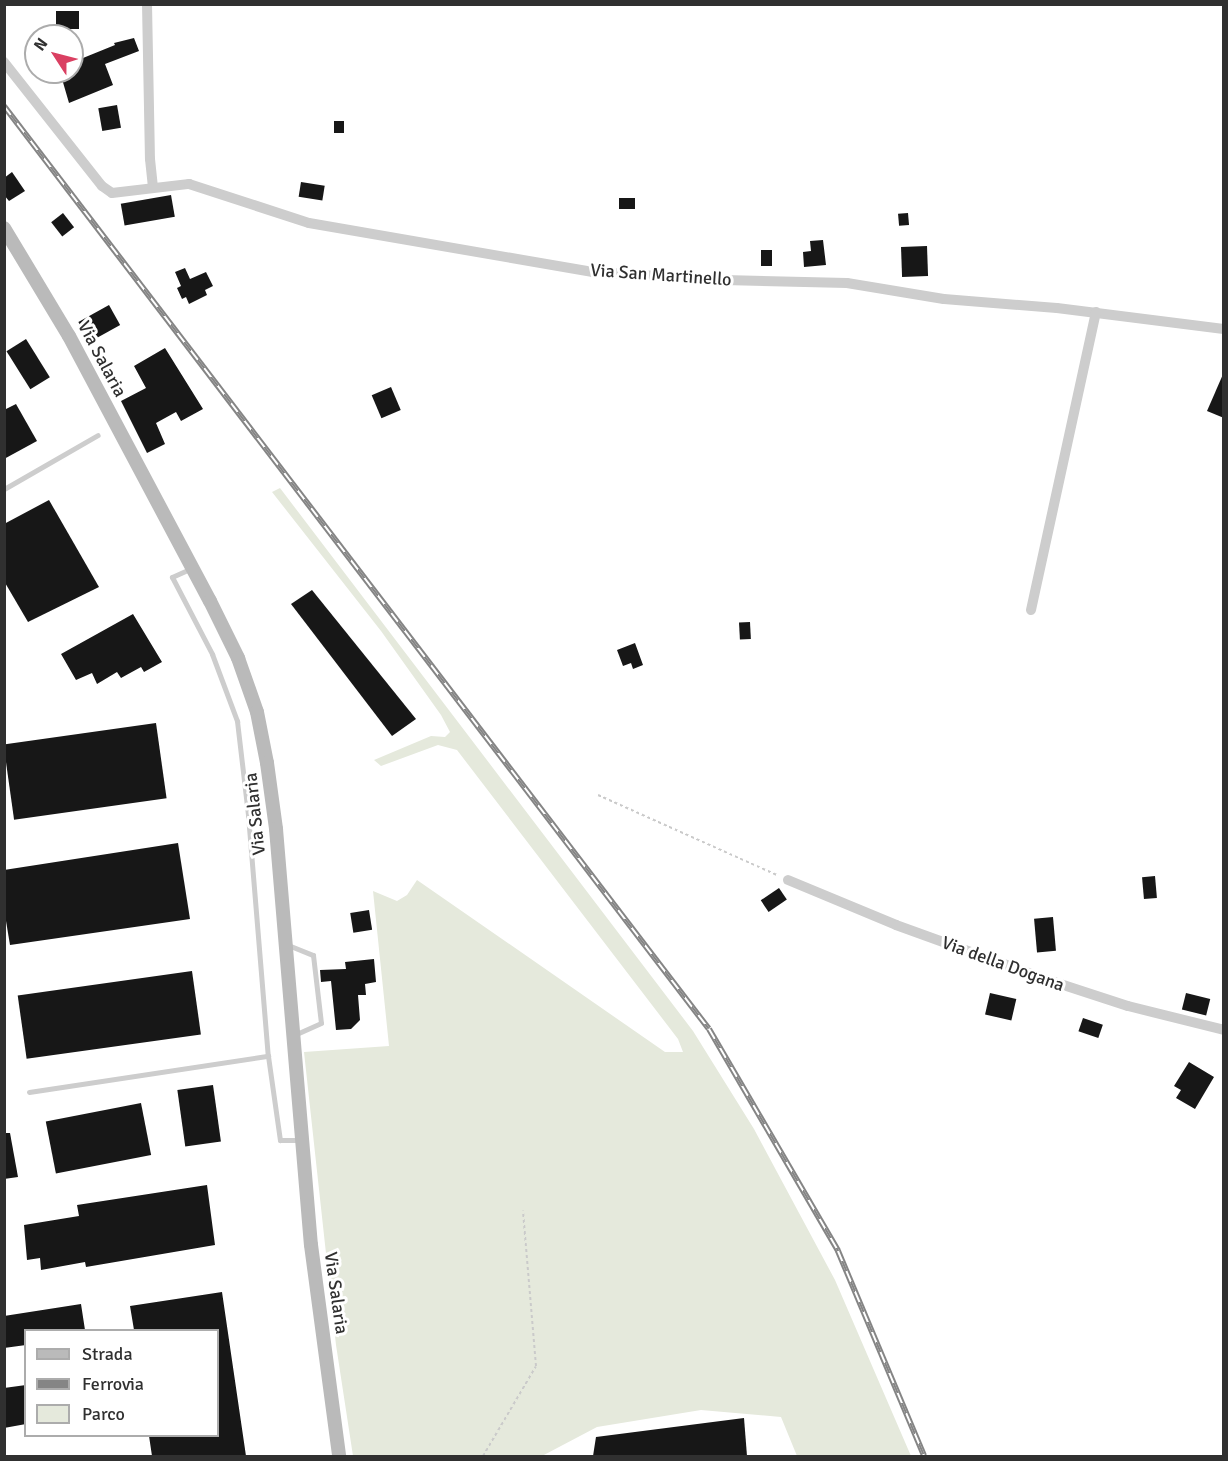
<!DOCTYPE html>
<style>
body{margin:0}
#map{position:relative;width:1228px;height:1461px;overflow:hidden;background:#fff;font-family:Signika,sans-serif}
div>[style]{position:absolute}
.green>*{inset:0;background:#e5e9dc}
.building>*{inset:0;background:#171717;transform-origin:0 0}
.path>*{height:2px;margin-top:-1px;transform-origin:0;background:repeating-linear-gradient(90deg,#cacaca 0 3px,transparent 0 6px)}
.service>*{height:5px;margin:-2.5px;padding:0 2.5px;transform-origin:2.5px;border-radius:2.5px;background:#cdcdcd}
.minor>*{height:10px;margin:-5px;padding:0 5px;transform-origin:5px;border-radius:5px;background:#cdcdcd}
.secondary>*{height:14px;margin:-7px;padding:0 7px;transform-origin:7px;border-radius:7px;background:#bababa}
.rail>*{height:6px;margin-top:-3px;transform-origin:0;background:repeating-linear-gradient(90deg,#fff 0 11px,#858585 0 22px);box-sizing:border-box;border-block:2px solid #858585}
span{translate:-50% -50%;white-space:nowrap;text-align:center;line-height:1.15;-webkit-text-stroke:6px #fff;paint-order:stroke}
.street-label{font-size:18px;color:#303030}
.frame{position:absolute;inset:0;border:6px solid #303030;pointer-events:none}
.legend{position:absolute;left:24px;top:1329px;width:195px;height:108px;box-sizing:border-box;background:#fff;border:2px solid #acacac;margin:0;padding:8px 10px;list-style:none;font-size:18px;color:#303030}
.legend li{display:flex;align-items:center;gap:12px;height:30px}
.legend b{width:30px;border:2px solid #acacac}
.north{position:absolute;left:24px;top:24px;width:60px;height:60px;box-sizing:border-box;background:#fff;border:2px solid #acacac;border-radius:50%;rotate:306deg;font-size:16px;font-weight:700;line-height:24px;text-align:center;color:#303030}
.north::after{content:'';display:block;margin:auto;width:21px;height:27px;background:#da4062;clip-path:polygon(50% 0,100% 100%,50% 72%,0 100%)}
</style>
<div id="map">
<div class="green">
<i style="clip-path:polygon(280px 488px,693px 1031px,754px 1129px,835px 1280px,911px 1456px,797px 1456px,781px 1417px,701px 1410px,597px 1427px,542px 1456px,353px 1456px,336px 1345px,304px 1052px,389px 1046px,373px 891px,397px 901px,407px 895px,417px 880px,665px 1052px,683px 1052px,678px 1039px,457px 750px,438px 745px,381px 766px,374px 760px,431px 736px,445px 737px,450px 732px,441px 715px,381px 631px,272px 492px)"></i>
</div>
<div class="building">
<i style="left:79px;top:11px;width:18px;height:23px;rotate:90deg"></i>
<i style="clip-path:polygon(134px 38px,139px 51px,105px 64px,113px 85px,69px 103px,60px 72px,72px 72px,72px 52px,81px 50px,83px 58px,115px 45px,114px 43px)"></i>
<i style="left:117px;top:105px;width:23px;height:19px;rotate:80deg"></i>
<i style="left:334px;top:121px;width:10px;height:12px"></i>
<i style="clip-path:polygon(12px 172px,25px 191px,9px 201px,4px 195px,4px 178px)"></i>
<i style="left:301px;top:182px;width:24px;height:15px;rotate:9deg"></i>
<i style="left:171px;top:195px;width:22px;height:51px;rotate:80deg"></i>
<i style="left:619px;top:198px;width:16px;height:11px"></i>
<i style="left:63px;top:213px;width:18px;height:15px;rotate:52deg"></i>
<i style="left:908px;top:213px;width:12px;height:10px;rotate:85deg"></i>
<i style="clip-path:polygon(823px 240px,826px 265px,804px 267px,803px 252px,811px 251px,810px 241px)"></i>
<i style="left:927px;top:246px;width:30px;height:26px;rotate:88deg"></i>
<i style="left:761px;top:250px;width:11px;height:16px"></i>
<i style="clip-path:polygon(185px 268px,190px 279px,206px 272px,213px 286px,205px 290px,207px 295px,189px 304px,186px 297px,182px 299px,177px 288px,181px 286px,175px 272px)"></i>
<i style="left:109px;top:305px;width:23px;height:35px;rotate:61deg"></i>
<i style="left:26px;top:339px;width:45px;height:23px;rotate:58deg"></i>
<i style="clip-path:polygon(165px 348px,203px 409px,181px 421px,176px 412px,156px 423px,165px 444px,147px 453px,121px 401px,146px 388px,134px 366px)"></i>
<i style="clip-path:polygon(1224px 372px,1224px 418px,1207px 411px)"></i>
<i style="left:391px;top:387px;width:25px;height:21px;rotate:67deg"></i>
<i style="clip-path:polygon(16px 404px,37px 441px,4px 459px,4px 410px)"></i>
<i style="clip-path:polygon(49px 500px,99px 587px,28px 622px,4px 581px,4px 524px)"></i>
<i style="clip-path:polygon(312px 590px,416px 719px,392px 736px,291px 604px)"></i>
<i style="clip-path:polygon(133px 614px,162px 662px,144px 672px,141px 667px,121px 678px,117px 672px,97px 684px,92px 673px,76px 680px,61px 654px)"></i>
<i style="left:750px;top:622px;width:17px;height:11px;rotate:87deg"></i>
<i style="clip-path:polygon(635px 643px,643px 665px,633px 669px,631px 663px,623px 666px,617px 650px)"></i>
<i style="left:156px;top:723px;width:76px;height:154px;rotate:82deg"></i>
<i style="clip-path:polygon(178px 843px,190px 919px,10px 945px,4px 909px,4px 870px)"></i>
<i style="left:1155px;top:876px;width:22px;height:13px;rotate:85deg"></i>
<i style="left:779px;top:888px;width:14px;height:22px;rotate:56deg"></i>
<i style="left:369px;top:910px;width:20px;height:19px;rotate:81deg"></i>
<i style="left:1053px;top:917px;width:34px;height:19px;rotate:85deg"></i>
<i style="clip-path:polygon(374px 959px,376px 982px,365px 984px,366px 995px,358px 995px,360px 1020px,351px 1029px,336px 1030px,331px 981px,321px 982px,320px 970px,346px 969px,345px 962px)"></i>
<i style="left:192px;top:971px;width:64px;height:176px;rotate:82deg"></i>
<i style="left:990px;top:993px;width:27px;height:22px;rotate:13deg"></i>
<i style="left:1186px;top:993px;width:25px;height:17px;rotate:14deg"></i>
<i style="left:1083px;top:1018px;width:21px;height:14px;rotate:19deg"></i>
<i style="clip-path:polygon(1189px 1062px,1214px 1077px,1195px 1109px,1176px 1098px,1181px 1090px,1174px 1086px)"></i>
<i style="left:213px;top:1085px;width:57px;height:36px;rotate:82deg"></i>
<i style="left:141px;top:1103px;width:53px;height:97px;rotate:79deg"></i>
<i style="clip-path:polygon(4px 1133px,10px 1133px,18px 1177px,4px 1179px)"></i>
<i style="clip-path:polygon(207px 1185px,215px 1245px,86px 1267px,85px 1262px,41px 1270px,40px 1258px,27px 1260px,24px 1225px,79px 1216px,77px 1205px)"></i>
<i style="clip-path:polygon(222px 1292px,246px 1456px,152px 1456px,149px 1436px,218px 1436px,218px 1330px,134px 1330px,130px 1306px)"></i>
<i style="clip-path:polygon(81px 1304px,85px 1330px,26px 1330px,26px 1345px,4px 1348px,4px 1316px)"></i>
<i style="clip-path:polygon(26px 1385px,26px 1424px,4px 1428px,4px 1388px)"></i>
<i style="clip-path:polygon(744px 1418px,747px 1456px,593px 1456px,596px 1437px)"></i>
</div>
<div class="path">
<i style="left:598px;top:795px;width:196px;rotate:24.1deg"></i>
<i style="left:483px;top:1456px;width:104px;rotate:-59.5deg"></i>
<i style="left:536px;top:1366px;width:156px;rotate:-94.8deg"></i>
</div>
<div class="service">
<i style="left:4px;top:489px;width:108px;rotate:-29.9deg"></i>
<i style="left:192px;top:568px;width:22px;rotate:156deg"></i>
<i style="left:172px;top:577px;width:87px;rotate:62.5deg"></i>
<i style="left:212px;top:654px;width:72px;rotate:69.5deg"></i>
<i style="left:237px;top:721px;width:95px;rotate:83.3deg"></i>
<i style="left:248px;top:815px;width:242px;rotate:85.3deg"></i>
<i style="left:268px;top:1056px;width:85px;rotate:81.9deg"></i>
<i style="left:280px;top:1140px;width:20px"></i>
<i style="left:288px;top:945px;width:27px;rotate:22deg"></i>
<i style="left:313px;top:955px;width:68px;rotate:83.3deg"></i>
<i style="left:321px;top:1023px;width:30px;rotate:156deg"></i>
<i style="left:29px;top:1092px;width:242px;rotate:-8.6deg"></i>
</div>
<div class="minor">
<i style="left:147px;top:4px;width:155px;rotate:88.9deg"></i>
<i style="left:150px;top:159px;width:28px;rotate:84deg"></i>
<i style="left:4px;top:62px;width:158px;rotate:51.7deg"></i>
<i style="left:102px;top:186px;width:12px;rotate:35deg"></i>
<i style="left:112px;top:193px;width:78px;rotate:-6.7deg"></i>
<i style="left:189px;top:184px;width:126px;rotate:18deg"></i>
<i style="left:309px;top:223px;width:288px;rotate:9.8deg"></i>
<i style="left:593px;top:272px;width:131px;rotate:3.5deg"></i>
<i style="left:724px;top:280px;width:123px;rotate:1.4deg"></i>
<i style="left:847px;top:283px;width:98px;rotate:9.4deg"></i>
<i style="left:944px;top:299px;width:113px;rotate:4.6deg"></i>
<i style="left:1057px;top:308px;width:168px;rotate:7.2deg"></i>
<i style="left:1031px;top:610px;width:305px;rotate:-77.7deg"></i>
<i style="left:788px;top:880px;width:117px;rotate:22.6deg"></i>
<i style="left:896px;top:925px;width:158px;rotate:19.9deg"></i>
<i style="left:1045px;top:979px;width:87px;rotate:18deg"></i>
<i style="left:1128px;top:1006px;width:99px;rotate:14deg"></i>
</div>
<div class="secondary">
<i style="left:4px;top:228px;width:126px;rotate:59deg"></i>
<i style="left:69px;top:336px;width:300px;rotate:62deg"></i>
<i style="left:210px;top:601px;width:64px;rotate:63.8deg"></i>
<i style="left:238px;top:658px;width:57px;rotate:70.6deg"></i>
<i style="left:257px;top:712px;width:52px;rotate:78.9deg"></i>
<i style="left:267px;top:763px;width:67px;rotate:82.2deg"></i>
<i style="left:276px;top:829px;width:417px;rotate:85.2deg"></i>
<i style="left:311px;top:1245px;width:213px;rotate:82.4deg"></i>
</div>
<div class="rail">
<i style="left:4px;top:106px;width:1161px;rotate:52.63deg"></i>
<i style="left:709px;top:1029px;width:257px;rotate:59.8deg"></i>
<i style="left:838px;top:1251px;width:222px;rotate:67.2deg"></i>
</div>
<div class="street-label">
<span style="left:661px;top:275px;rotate:4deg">Via San Martinello</span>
<span style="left:102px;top:359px;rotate:62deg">Via Salaria</span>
<span style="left:255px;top:814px;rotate:-96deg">Via Salaria</span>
<span style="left:1003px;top:964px;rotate:20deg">Via della Dogana</span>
<span style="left:336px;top:1293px;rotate:82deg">Via Salaria</span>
</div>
<div class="frame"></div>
<ul class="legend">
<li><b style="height:8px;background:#bababa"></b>Strada</li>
<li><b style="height:8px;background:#858585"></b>Ferrovia</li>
<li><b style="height:16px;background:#e5e9dc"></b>Parco</li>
</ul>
<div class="north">N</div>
</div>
